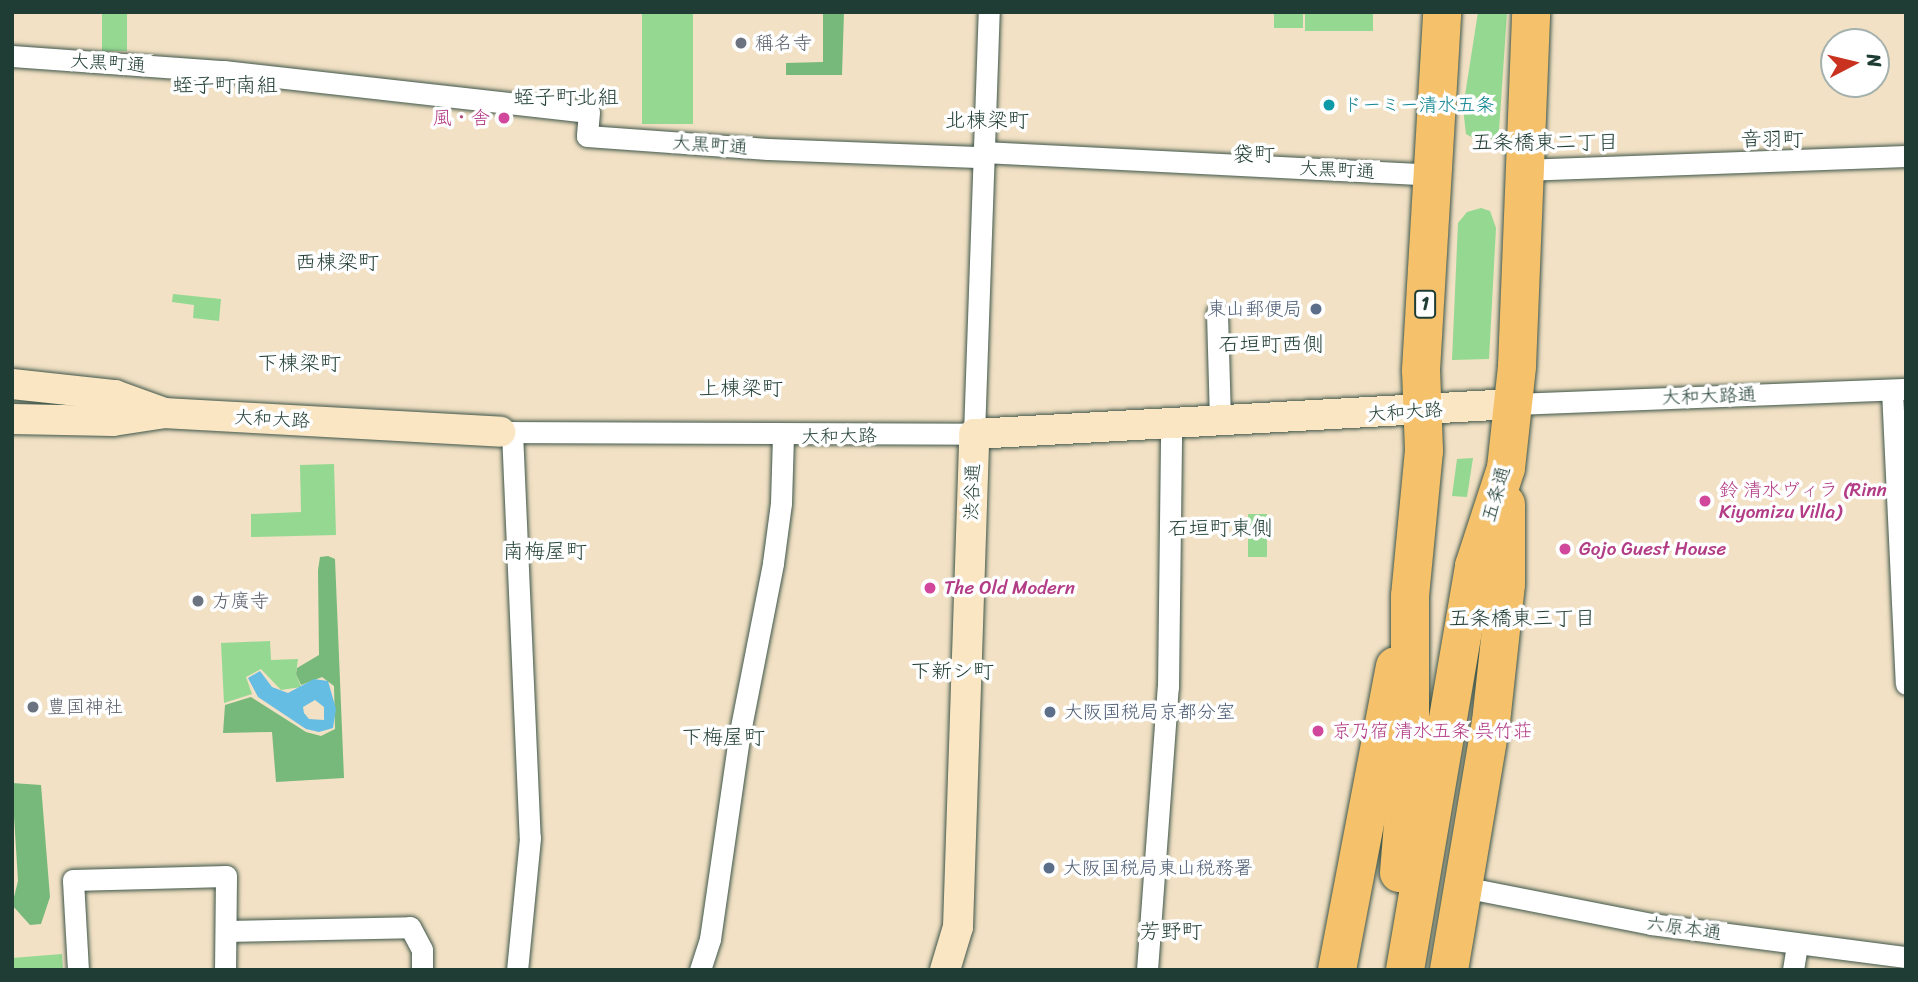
<!DOCTYPE html>
<meta charset="utf-8">
<style>
body{margin:0}
#map{position:relative;width:1918px;height:982px;overflow:hidden;background:#f2e1c4;font-family:Sriracha,"Klee One",sans-serif}
div>[style]{position:absolute}
.green>*{inset:0;background:#94d891;transform-origin:0 0}
.forest>*{inset:0;background:#77b87b}
.water>*{inset:0;background:#66bde3}
.roads{filter:drop-shadow(0 0 2px #3f564a) drop-shadow(0 0 2px #3f564a)}
.street>*{height:21px;margin:-10.5px;padding:0 10.5px;transform-origin:10.5px;border-radius:10.5px;background:#fff}
.secondary>*{height:30px;margin:-15px;padding:0 15px;transform-origin:15px;border-radius:15px;background:#fbe6c4}
.highway>*{height:38px;margin:-19px;padding:0 19px;transform-origin:19px;border-radius:19px;background:#f5c16b}
.dots>*{width:19px;height:19px;translate:-50% -50%;box-sizing:border-box;border:4px solid #fff;border-radius:50%}
span{translate:-50% -50%;white-space:nowrap;text-align:center;line-height:1.15;-webkit-text-stroke:7px #fff;paint-order:stroke}
.shield-label span{padding:2px 5px;background:#fff;border:2px solid;border-radius:5px;-webkit-text-stroke-width:0}
.shield-label{font-size:18px;color:#1f3d34;font-weight:700}
.worship-label{font-size:19px;color:#5b616d}
.left{translate:0 -50%;text-align:left}
.street-label{font-size:19px;color:#1f3d34}
.culture-label{font-size:19px;color:#0d838f}
.hotel-label{font-size:19px;color:#b23c85}
.right{translate:-100% -50%;text-align:right}
.service-label{font-size:19px;color:#4e5e75}
.neighbourhood-label{font-size:21px;color:#1f3d34}
.frame{position:absolute;inset:0;border:14px solid #1f3d34;pointer-events:none}
.north{position:absolute;left:1820px;top:28px;width:70px;height:70px;box-sizing:border-box;background:#fff;border:2px solid #a5b1ae;border-radius:50%;rotate:83deg;font-size:19px;font-weight:700;line-height:28px;text-align:center;color:#1f3d34}
.north::after{content:'';display:block;margin:auto;width:24px;height:32px;background:#c8321e;clip-path:polygon(50% 0,100% 100%,50% 72%,0 100%)}
</style>
<div id="map">
<div class="green">
<i style="left:102px;top:12px;width:25px;height:39px"></i>
<i style="left:642px;top:12px;width:51px;height:112px"></i>
<i style="left:1274px;top:12px;width:29px;height:16px"></i>
<i style="left:1305px;top:12px;width:68px;height:19px"></i>
<i style="clip-path:polygon(1478px 12px,1507px 12px,1499px 131px,1492px 139px,1477px 140px,1466px 134px,1463px 108px)"></i>
<i style="clip-path:polygon(1481px 208px,1490px 211px,1496px 228px,1489px 359px,1452px 360px,1458px 223px,1467px 212px)"></i>
<i style="clip-path:polygon(173px 294px,221px 299px,219px 321px,193px 318px,194px 305px,172px 302px)"></i>
<i style="clip-path:polygon(1473px 458px,1467px 497px,1452px 496px,1457px 459px)"></i>
<i style="clip-path:polygon(334px 464px,336px 535px,251px 537px,251px 514px,301px 512px,300px 465px)"></i>
<i style="left:1248px;top:514px;width:19px;height:43px"></i>
<i style="clip-path:polygon(270px 641px,271px 660px,298px 659px,296px 674px,301px 687px,281px 690px,261px 669px,246px 677px,252px 694px,224px 703px,221px 643px)"></i>
<i style="clip-path:polygon(62px 954px,63px 970px,12px 970px,12px 958px)"></i>
</div>
<div class="forest">
<i style="clip-path:polygon(823px 12px,844px 12px,842px 75px,786px 75px,786px 63px,823px 62px)"></i>
<i style="clip-path:polygon(328px 556px,335px 559px,344px 778px,276px 782px,272px 732px,223px 733px,225px 705px,251px 697px,306px 732px,321px 736px,335px 729px,334px 686px,322px 677px,301px 685px,296px 674px,297px 668px,319px 655px,318px 570px,320px 557px)"></i>
<i style="clip-path:polygon(12px 783px,41px 785px,50px 897px,41px 924px,30px 925px,12px 905px,18px 881px)"></i>
</div>
<div class="water">
<i style="clip-path:polygon(evenodd,260px 671px,272px 687px,288px 693px,314px 679px,328px 681px,336px 709px,333px 728px,319px 732px,306px 729px,258px 697px,248px 678px,260px 671px,315px 700px,324px 707px,324px 720px,309px 719px,304px 713px,303px 707px,315px 700px)"></i>
</div>
<div class="roads">
<div class="street">
<i style="left:12px;top:56px;width:212px;rotate:4.1deg"></i>
<i style="left:223px;top:71px;width:368px;rotate:6.4deg"></i>
<i style="left:589px;top:112px;width:24px;rotate:95deg"></i>
<i style="left:587px;top:136px;width:181px;rotate:4.1deg"></i>
<i style="left:768px;top:149px;width:209px;rotate:2.2deg"></i>
<i style="left:977px;top:157px;width:8px;rotate:-40deg"></i>
<i style="left:983px;top:152px;width:451px;rotate:2.9deg"></i>
<i style="left:1522px;top:170px;width:384px;rotate:-2.1deg"></i>
<i style="left:1217px;top:313px;width:110px;rotate:88.4deg"></i>
<i style="left:1892px;top:390px;width:294px;rotate:87.3deg"></i>
<i style="left:1512px;top:404px;width:394px;rotate:-2.2deg"></i>
<i style="left:500px;top:432px;width:474px;rotate:0.2deg"></i>
<i style="left:974px;top:434px;width:422px;rotate:-88deg"></i>
<i style="left:512px;top:432px;width:406px;rotate:87.5deg"></i>
<i style="left:530px;top:838px;width:133px;rotate:95.6deg"></i>
<i style="left:1463px;top:887px;width:192px;rotate:11.1deg"></i>
<i style="left:1651px;top:924px;width:257px;rotate:7.4deg"></i>
<i style="left:226px;top:931px;width:184px;rotate:-1.2deg"></i>
<i style="left:410px;top:927px;width:26px;rotate:62deg"></i>
<i style="left:422px;top:950px;width:20px;rotate:90deg"></i>
<i style="left:78px;top:970px;width:90px;rotate:-93.2deg"></i>
<i style="left:73px;top:880px;width:153px;rotate:-1.5deg"></i>
<i style="left:226px;top:876px;width:94px;rotate:90.6deg"></i>
<i style="left:700px;top:970px;width:33px;rotate:-72deg"></i>
<i style="left:710px;top:939px;width:204px;rotate:-81.8deg"></i>
<i style="left:739px;top:737px;width:177px;rotate:-78.9deg"></i>
<i style="left:773px;top:563px;width:61px;rotate:-82.4deg"></i>
<i style="left:781px;top:503px;width:67px;rotate:-88.3deg"></i>
<i style="left:1147px;top:970px;width:284px;rotate:-85.8deg"></i>
<i style="left:1168px;top:687px;width:262px;rotate:-89.3deg"></i>
<i style="left:1793px;top:970px;width:26px;rotate:-81deg"></i>
</div>
<div class="secondary">
<i style="left:12px;top:384px;width:104px;rotate:6.1deg"></i>
<i style="left:115px;top:395px;width:50px;rotate:19.9deg"></i>
<i style="left:12px;top:419px;width:101px;rotate:1.1deg"></i>
<i style="left:113px;top:421px;width:53px;rotate:-8.7deg"></i>
<i style="left:165px;top:413px;width:336px;rotate:3.2deg"></i>
<i style="left:945px;top:970px;width:45px;rotate:-73.2deg"></i>
<i style="left:958px;top:927px;width:493px;rotate:-88.1deg"></i>
<i style="left:974px;top:434px;width:539px;rotate:-3.19deg"></i>
</div>
<div class="highway">
<i style="left:1399px;top:873px;width:136px;rotate:-85.4deg"></i>
<i style="left:1410px;top:737px;width:141px;rotate:-90deg"></i>
<i style="left:1410px;top:596px;width:146px;rotate:-84.5deg"></i>
<i style="left:1424px;top:451px;width:81px;rotate:-92.1deg"></i>
<i style="left:1421px;top:370px;width:359px;rotate:-86.6deg"></i>
<i style="left:1337px;top:970px;width:309px;rotate:-79.2deg"></i>
<i style="left:1405px;top:970px;width:410px;rotate:-80.3deg"></i>
<i style="left:1474px;top:566px;width:103px;rotate:-71.9deg"></i>
<i style="left:1506px;top:468px;width:103px;rotate:-83.8deg"></i>
<i style="left:1517px;top:366px;width:354px;rotate:-87.7deg"></i>
<i style="left:1449px;top:970px;width:252px;rotate:-80.4deg"></i>
<i style="left:1491px;top:722px;width:139px;rotate:-83.8deg"></i>
<i style="left:1506px;top:584px;width:80px;rotate:-90deg"></i>
</div>
</div>
<div class="dots">
<i style="left:741px;top:43px;background:#6b7280"></i>
<i style="left:1329px;top:105px;background:#0f9aa8"></i>
<i style="left:504px;top:118px;background:#d1479c"></i>
<i style="left:1316px;top:309px;background:#5c6f8a"></i>
<i style="left:1705px;top:501px;background:#d1479c"></i>
<i style="left:1565px;top:549px;background:#d1479c"></i>
<i style="left:930px;top:588px;background:#d1479c"></i>
<i style="left:198px;top:601px;background:#6b7280"></i>
<i style="left:33px;top:707px;background:#6b7280"></i>
<i style="left:1050px;top:712px;background:#5c6f8a"></i>
<i style="left:1318px;top:731px;background:#d1479c"></i>
<i style="left:1049px;top:868px;background:#5c6f8a"></i>
</div>
<div class="shield-label">
<span style="left:1425px;top:304px">1</span>
</div>
<div class="worship-label">
<span class="left" style="left:755px;top:43px">稱名寺</span>
<span class="left" style="left:212px;top:601px">方廣寺</span>
<span class="left" style="left:47px;top:707px">豊国神社</span>
</div>
<div class="street-label">
<span style="left:108px;top:63px;rotate:4deg">大黒町通</span>
<span style="left:710px;top:145px;rotate:4deg">大黒町通</span>
<span style="left:1337px;top:170px;rotate:3deg">大黒町通</span>
<span style="left:1709px;top:396px;rotate:-2deg">大和大路通</span>
<span style="left:1405px;top:412px;rotate:-4deg">大和大路</span>
<span style="left:272px;top:419px;rotate:3deg">大和大路</span>
<span style="left:839px;top:436px;rotate:-1deg">大和大路</span>
<span style="left:972px;top:492px;rotate:-88deg">渋谷通</span>
<span style="left:1496px;top:494px;rotate:-74deg">五条通</span>
<span style="left:1684px;top:928px;rotate:8deg">六原本通</span>
</div>
<div class="culture-label">
<span class="left" style="left:1343px;top:105px">ドーミー清水五条</span>
</div>
<div class="hotel-label">
<span class="right" style="left:490px;top:118px">風・舎</span>
<span class="left" style="left:1719px;top:501px">鈴 清水ヴィラ (Rinn<br>Kiyomizu Villa)</span>
<span class="left" style="left:1579px;top:549px">Gojo Guest House</span>
<span class="left" style="left:944px;top:588px">The Old Modern</span>
<span class="left" style="left:1332px;top:731px">京乃宿 清水五条 呉竹荘</span>
</div>
<div class="service-label">
<span class="right" style="left:1302px;top:309px">東山郵便局</span>
<span class="left" style="left:1064px;top:712px">大阪国税局京都分室</span>
<span class="left" style="left:1063px;top:868px">大阪国税局東山税務署</span>
</div>
<div class="neighbourhood-label">
<span style="left:225px;top:85px">蛭子町南組</span>
<span style="left:566px;top:97px">蛭子町北組</span>
<span style="left:987px;top:120px">北棟梁町</span>
<span style="left:1772px;top:139px">音羽町</span>
<span style="left:1545px;top:142px">五条橋東二丁目</span>
<span style="left:1254px;top:154px">袋町</span>
<span style="left:337px;top:262px">西棟梁町</span>
<span style="left:1271px;top:344px">石垣町西側</span>
<span style="left:299px;top:363px">下棟梁町</span>
<span style="left:741px;top:388px">上棟梁町</span>
<span style="left:1220px;top:528px">石垣町東側</span>
<span style="left:545px;top:551px">南梅屋町</span>
<span style="left:1522px;top:618px">五条橋東三丁目</span>
<span style="left:952px;top:671px">下新シ町</span>
<span style="left:723px;top:737px">下梅屋町</span>
<span style="left:1171px;top:931px">芳野町</span>
</div>
<div class="frame"></div>
<div class="north">N</div>
</div>
